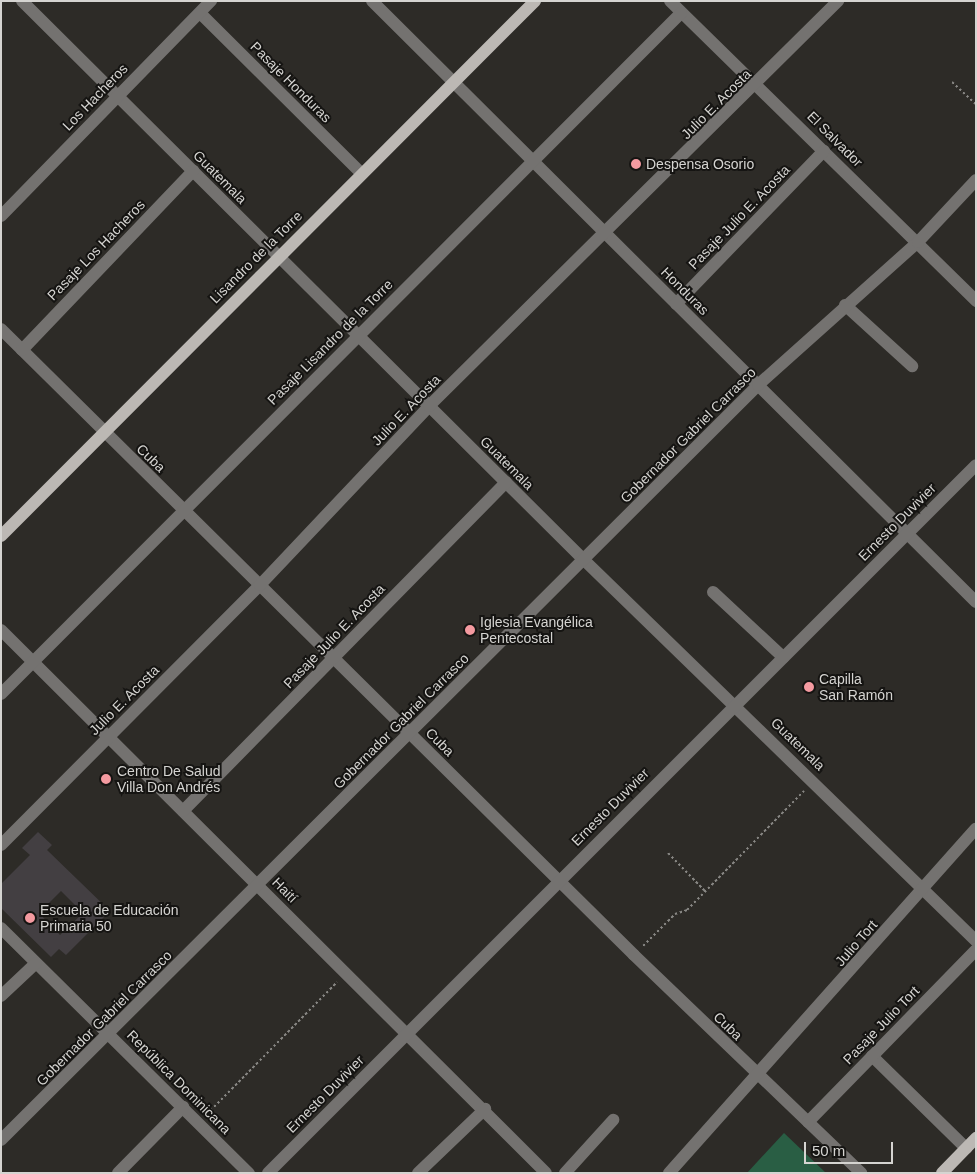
<!DOCTYPE html>
<meta charset="utf-8">
<style>
body{margin:0}
#map{position:relative;width:977px;height:1174px;overflow:hidden;background:#2d2b27;font-family:Arial,sans-serif}
div>[style]{position:absolute}
.green>*{inset:0;background:#295e44}
.building>*{inset:0;background:#433f42}
.path>*{height:2px;margin-top:-1px;transform-origin:0;background:repeating-linear-gradient(90deg,#888784 0 2.5px,transparent 0 5px)}
.minor>*{height:12px;margin:-6px;padding:0 6px;transform-origin:6px;border-radius:6px;background:#747270}
.major>*{height:12px;margin:-6px;padding:0 6px;transform-origin:6px;border-radius:6px;background:#bcb8b4}
.dots>*{width:14px;height:14px;translate:-50% -50%;box-sizing:border-box;border:2px solid #151412;border-radius:50%}
span{translate:-50% -50%;white-space:nowrap;text-align:center;line-height:1.15;-webkit-text-stroke:4px #151412;paint-order:stroke}
.street-label{font-size:14px;color:#d5d4d1}
.poi-label{font-size:14px;color:#d5d4d1}
.left{translate:0 -50%;text-align:left}
.frame{position:absolute;inset:0;border:2px solid #d5d4d1;pointer-events:none}
.scale{position:absolute;left:804px;top:1142px;width:89px;height:22px;box-sizing:border-box;border:2px solid #d5d4d1;border-top:0;padding-left:6px;font-size:15px;line-height:18px;white-space:nowrap;color:#d5d4d1;-webkit-text-stroke:4px #151412;paint-order:stroke}
</style>
<div id="map">
<div class="green">
<i style="clip-path:polygon(784px 1133px,826px 1173px,747px 1173px)"></i>
</div>
<div class="building">
<i style="clip-path:polygon(evenodd,38px 832px,52px 845px,47px 850px,110px 911px,66px 955px,59px 949px,51px 957px,1px 908px,1px 884px,30px 855px,22px 848px,38px 832px,61px 891px,83px 913px,60px 935px,39px 913px,61px 891px)"></i>
</div>
<div class="path">
<i style="left:952px;top:82px;width:33px;rotate:43deg"></i>
<i style="left:668px;top:853px;width:53px;rotate:45.8deg"></i>
<i style="left:643px;top:946px;width:45px;rotate:-45deg"></i>
<i style="left:675px;top:914px;width:13px;rotate:-18deg"></i>
<i style="left:687px;top:910px;width:167px;rotate:-45.5deg"></i>
<i style="left:207px;top:1114px;width:185px;rotate:-45.4deg"></i>
</div>
<div class="minor">
<i style="left:22px;top:1px;width:793px;rotate:44.85deg"></i>
<i style="left:584px;top:560px;width:547px;rotate:44.18deg"></i>
<i style="left:372px;top:1px;width:852px;rotate:44.86deg"></i>
<i style="left:670px;top:1px;width:429px;rotate:44.4deg"></i>
<i style="left:200px;top:13px;width:227px;rotate:44.8deg"></i>
<i style="left:1px;top:216px;width:301px;rotate:-45.7deg"></i>
<i style="left:676px;top:304px;width:213px;rotate:-46deg"></i>
<i style="left:845px;top:305px;width:91px;rotate:42.3deg"></i>
<i style="left:1px;top:329px;width:890px;rotate:44.68deg"></i>
<i style="left:634px;top:955px;width:315px;rotate:43.8deg"></i>
<i style="left:22px;top:350px;width:248px;rotate:-46.3deg"></i>
<i style="left:713px;top:592px;width:96px;rotate:42.9deg"></i>
<i style="left:1px;top:630px;width:769px;rotate:44.89deg"></i>
<i style="left:1px;top:694px;width:962px;rotate:-45.04deg"></i>
<i style="left:183px;top:811px;width:461px;rotate:-45.5deg"></i>
<i style="left:1px;top:845px;width:367px;rotate:-45.1deg"></i>
<i style="left:260px;top:585px;width:246px;rotate:-46.6deg"></i>
<i style="left:429px;top:406px;width:576px;rotate:-44.72deg"></i>
<i style="left:1px;top:928px;width:349px;rotate:44.7deg"></i>
<i style="left:1px;top:996px;width:48px;rotate:-43.3deg"></i>
<i style="left:872px;top:1056px;width:132px;rotate:44.4deg"></i>
<i style="left:808px;top:1122px;width:240px;rotate:-45.7deg"></i>
<i style="left:1px;top:1140px;width:1069px;rotate:-44.92deg"></i>
<i style="left:758px;top:385px;width:215px;rotate:-41.8deg"></i>
<i style="left:918px;top:242px;width:85px;rotate:-46.9deg"></i>
<i style="left:118px;top:1173px;width:93px;rotate:-45.4deg"></i>
<i style="left:268px;top:1173px;width:1001px;rotate:-45deg"></i>
<i style="left:418px;top:1173px;width:93px;rotate:-43.7deg"></i>
<i style="left:565px;top:1173px;width:72px;rotate:-47.8deg"></i>
<i style="left:669px;top:1173px;width:461px;rotate:-48.3deg"></i>
</div>
<div class="major">
<i style="left:1px;top:536px;width:756px;rotate:-45.05deg"></i>
<i style="left:942px;top:1173px;width:49px;rotate:-45.8deg"></i>
</div>
<div class="dots">
<i style="left:636px;top:164px;background:#f49aa0"></i>
<i style="left:470px;top:630px;background:#f49aa0"></i>
<i style="left:809px;top:687px;background:#f49aa0"></i>
<i style="left:106px;top:779px;background:#f49aa0"></i>
<i style="left:30px;top:918px;background:#f49aa0"></i>
</div>
<div class="street-label">
<span style="left:291px;top:82px;rotate:45deg">Pasaje Honduras</span>
<span style="left:95px;top:97px;rotate:-46deg">Los Hacheros</span>
<span style="left:716px;top:104px;rotate:-45deg">Julio E. Acosta</span>
<span style="left:835px;top:139px;rotate:45deg">El Salvador</span>
<span style="left:220px;top:177px;rotate:45deg">Guatemala</span>
<span style="left:739px;top:217px;rotate:-46deg">Pasaje Julio E. Acosta</span>
<span style="left:96px;top:250px;rotate:-46deg">Pasaje Los Hacheros</span>
<span style="left:256px;top:257px;rotate:-45deg">Lisandro de la Torre</span>
<span style="left:685px;top:291px;rotate:45deg">Honduras</span>
<span style="left:330px;top:342px;rotate:-45deg">Pasaje Lisandro de la Torre</span>
<span style="left:406px;top:410px;rotate:-46deg">Julio E. Acosta</span>
<span style="left:688px;top:435px;rotate:-45deg">Gobernador Gabriel Carrasco</span>
<span style="left:151px;top:458px;rotate:44deg">Cuba</span>
<span style="left:507px;top:463px;rotate:45deg">Guatemala</span>
<span style="left:897px;top:522px;rotate:-45deg">Ernesto Duvivier</span>
<span style="left:334px;top:636px;rotate:-46deg">Pasaje Julio E. Acosta</span>
<span style="left:124px;top:700px;rotate:-45deg">Julio E. Acosta</span>
<span style="left:401px;top:721px;rotate:-45deg">Gobernador Gabriel Carrasco</span>
<span style="left:440px;top:742px;rotate:45deg">Cuba</span>
<span style="left:798px;top:744px;rotate:44deg">Guatemala</span>
<span style="left:610px;top:807px;rotate:-45deg">Ernesto Duvivier</span>
<span style="left:285px;top:890px;rotate:45deg">Haití</span>
<span style="left:856px;top:943px;rotate:-49deg">Julio Tort</span>
<span style="left:104px;top:1018px;rotate:-45deg">Gobernador Gabriel Carrasco</span>
<span style="left:881px;top:1025px;rotate:-46deg">Pasaje Julio Tort</span>
<span style="left:728px;top:1026px;rotate:44deg">Cuba</span>
<span style="left:179px;top:1082px;rotate:45deg">República Dominicana</span>
<span style="left:325px;top:1094px;rotate:-45deg">Ernesto Duvivier</span>
</div>
<div class="poi-label">
<span class="left" style="left:646px;top:164px">Despensa Osorio</span>
<span class="left" style="left:480px;top:630px">Iglesia Evangélica<br>Pentecostal</span>
<span class="left" style="left:819px;top:687px">Capilla<br>San Ramón</span>
<span class="left" style="left:117px;top:779px">Centro De Salud<br>Villa Don Andrés</span>
<span class="left" style="left:40px;top:918px">Escuela de Educación<br>Primaria 50</span>
</div>
<div class="frame"></div>
<div class="scale">50 m</div>
</div>
